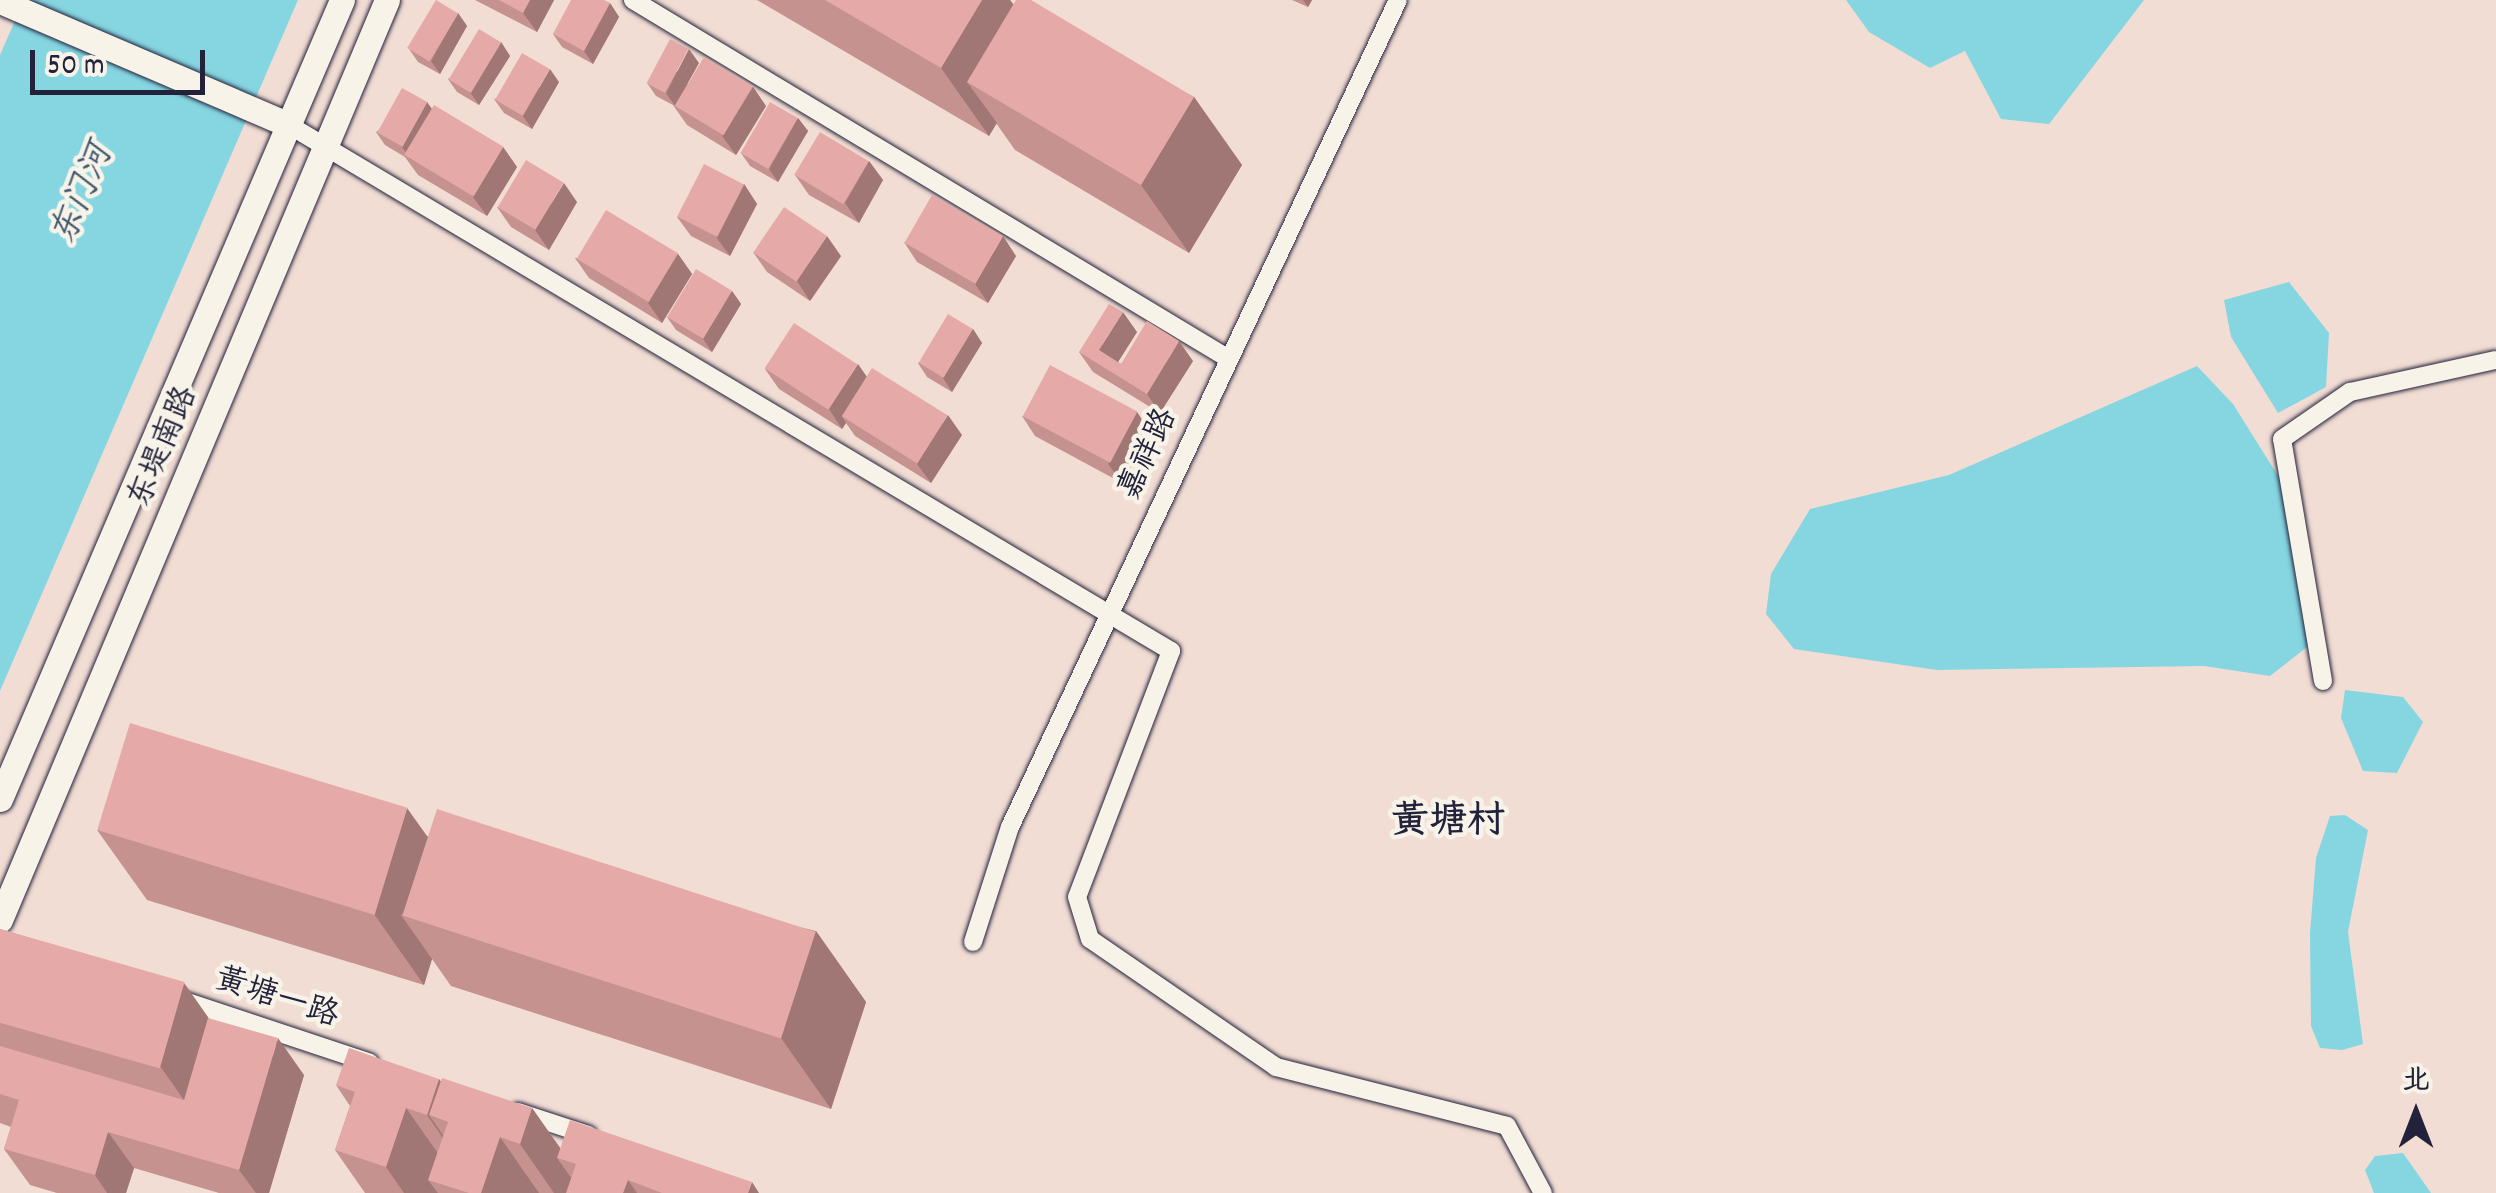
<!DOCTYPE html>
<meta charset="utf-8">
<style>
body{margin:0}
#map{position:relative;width:2496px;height:1193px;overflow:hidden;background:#f2ddd4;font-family:Dekko,"LXGW WenKai TC",sans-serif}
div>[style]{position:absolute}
.water>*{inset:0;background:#86d6e2}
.roads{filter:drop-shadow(0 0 2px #22223b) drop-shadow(0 0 2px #22223b)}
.minor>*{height:18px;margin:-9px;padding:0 9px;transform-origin:9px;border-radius:9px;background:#f7f3e8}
.secondary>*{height:25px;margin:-12.5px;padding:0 12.5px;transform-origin:12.5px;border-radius:12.5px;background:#f7f3e8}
.wall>*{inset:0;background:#c59290}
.shaded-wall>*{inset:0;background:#a07775}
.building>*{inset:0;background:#e5aaa7;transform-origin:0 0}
span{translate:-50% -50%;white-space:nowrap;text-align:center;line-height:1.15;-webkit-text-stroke:9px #f7f3e8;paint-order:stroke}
.street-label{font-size:32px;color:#22223b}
.water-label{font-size:35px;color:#40586d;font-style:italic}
.quarter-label{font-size:38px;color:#22223b;font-weight:700}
.north{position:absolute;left:2366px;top:1063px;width:100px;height:100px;-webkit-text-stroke:8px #f7f3e8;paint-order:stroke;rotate:0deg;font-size:28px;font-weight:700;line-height:40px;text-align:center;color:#22223b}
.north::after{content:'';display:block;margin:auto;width:35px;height:45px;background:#22223b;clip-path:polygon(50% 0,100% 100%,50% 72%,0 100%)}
.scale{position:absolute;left:30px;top:50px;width:175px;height:45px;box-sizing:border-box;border:5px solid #22223b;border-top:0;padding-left:12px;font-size:30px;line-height:35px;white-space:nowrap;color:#22223b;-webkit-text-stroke:8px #f7f3e8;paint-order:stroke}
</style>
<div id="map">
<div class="water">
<i style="clip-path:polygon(24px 0,298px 0,0 691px,0 55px)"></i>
<i style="clip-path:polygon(1846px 0,2144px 0,2049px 124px,2001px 119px,1965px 51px,1930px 68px,1869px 32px)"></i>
<i style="clip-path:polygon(2289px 282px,2329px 333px,2326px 387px,2278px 413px,2231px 337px,2224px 300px)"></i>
<i style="clip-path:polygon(2197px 366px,2233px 404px,2292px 498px,2316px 640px,2270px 676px,2204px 666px,1937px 670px,1794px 649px,1766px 614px,1771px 574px,1810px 509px,1949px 475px)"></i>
<i style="clip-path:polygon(2345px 690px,2403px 697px,2423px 722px,2397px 773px,2363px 771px,2341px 718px)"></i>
<i style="clip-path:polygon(2345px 815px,2368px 830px,2348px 932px,2363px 1044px,2342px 1050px,2320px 1048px,2311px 1026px,2310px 933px,2316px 858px,2330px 816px)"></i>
<i style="clip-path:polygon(2403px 1153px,2431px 1193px,2374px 1193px,2365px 1170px,2375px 1156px)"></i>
</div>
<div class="roads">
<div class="minor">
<i style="left:633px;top:0;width:696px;rotate:31.06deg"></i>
<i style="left:289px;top:125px;width:1027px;rotate:30.81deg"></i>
<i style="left:1171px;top:651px;width:263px;rotate:110.9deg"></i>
<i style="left:1077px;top:897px;width:44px;rotate:72.8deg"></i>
<i style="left:1090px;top:939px;width:226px;rotate:34.5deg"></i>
<i style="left:1276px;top:1067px;width:238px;rotate:14.3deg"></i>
<i style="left:1507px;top:1126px;width:76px;rotate:61.8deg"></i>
<i style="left:2323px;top:681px;width:245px;rotate:-99.6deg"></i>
<i style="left:2282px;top:439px;width:83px;rotate:-34.7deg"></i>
<i style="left:2350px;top:392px;width:149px;rotate:-12.4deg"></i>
<i style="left:973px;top:942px;width:121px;rotate:-72.2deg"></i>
<i style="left:1010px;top:827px;width:913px;rotate:-64.87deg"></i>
<i style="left:181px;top:1000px;width:199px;rotate:18.4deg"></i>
<i style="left:518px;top:1112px;width:74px;rotate:18.2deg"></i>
</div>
<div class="secondary">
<i style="left:0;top:1px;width:314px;rotate:23.2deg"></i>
<i style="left:0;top:799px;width:869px;rotate:-66.83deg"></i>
<i style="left:0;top:920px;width:998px;rotate:-67.19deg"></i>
</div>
</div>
<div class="wall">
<i style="clip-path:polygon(475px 0,554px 0,537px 32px)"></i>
<i style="clip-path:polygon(757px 0,1010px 0,1013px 4px,1194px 97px,1242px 165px,1189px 253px,1015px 150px,996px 123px,989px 136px)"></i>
<i style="clip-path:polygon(1292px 0,1312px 0,1308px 7px)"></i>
<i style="clip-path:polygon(610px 3px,619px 17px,593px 64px,562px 47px,553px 34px)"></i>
<i style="clip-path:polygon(458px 13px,467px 26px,440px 74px,418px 62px,409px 49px)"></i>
<i style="clip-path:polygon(501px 42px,510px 56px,479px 105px,457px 92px,448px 79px)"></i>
<i style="clip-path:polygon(699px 63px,687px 84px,753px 87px,766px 106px,736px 155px,687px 125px,673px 105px,656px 96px,647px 83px)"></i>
<i style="clip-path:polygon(559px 82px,532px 129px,504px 113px,494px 99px)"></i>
<i style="clip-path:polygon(427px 102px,432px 109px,503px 147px,517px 167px,487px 216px,418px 175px,405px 157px,385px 145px,376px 132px)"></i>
<i style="clip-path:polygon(798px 118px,808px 131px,778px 182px,750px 166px,741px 153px)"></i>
<i style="clip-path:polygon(869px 161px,883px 180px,859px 223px,809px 195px,795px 175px)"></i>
<i style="clip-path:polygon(744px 184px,757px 204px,730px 256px,691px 236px,677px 217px)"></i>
<i style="clip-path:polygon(577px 202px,549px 250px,511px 227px,497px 207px)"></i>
<i style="clip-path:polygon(904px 242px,1016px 256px,988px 303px,917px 262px)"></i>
<i style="clip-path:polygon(753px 252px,841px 256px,810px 301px,767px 272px)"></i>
<i style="clip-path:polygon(678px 254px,692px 274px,662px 323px,589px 278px,575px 258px)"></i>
<i style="clip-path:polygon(732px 291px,741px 304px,712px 352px,676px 330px,667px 317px)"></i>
<i style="clip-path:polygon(973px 329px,982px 343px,952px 392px,927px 377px,918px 363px)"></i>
<i style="clip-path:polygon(1137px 332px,1118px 362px,1121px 364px,1193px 361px,1160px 413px,1093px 372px,1079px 352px)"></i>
<i style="clip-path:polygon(765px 369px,867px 377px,962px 435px,931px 483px,855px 436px,846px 423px,842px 429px,779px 389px)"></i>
<i style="clip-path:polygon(1137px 412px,1150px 432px,1122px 483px,1035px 436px,1022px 416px)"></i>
<i style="clip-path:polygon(97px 830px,427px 836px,816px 931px,866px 1002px,831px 1109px,451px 986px,432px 959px,424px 985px,147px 900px)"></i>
<i style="clip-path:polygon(0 929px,184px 983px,208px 1018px,304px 1075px,269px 1193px,219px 1193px,134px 1168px,126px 1193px,57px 1193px,30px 1185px,4px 1149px,11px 1127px,0 1123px)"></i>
<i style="clip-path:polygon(439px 1079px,441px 1082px,532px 1108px,560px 1148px,759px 1193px,365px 1193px,335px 1150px,350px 1106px,336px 1085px)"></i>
</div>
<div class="shaded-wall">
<i style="clip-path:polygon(530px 0,554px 0,537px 32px,523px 13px)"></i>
<i style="clip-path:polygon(982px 0,1010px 0,1043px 46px,967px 82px,997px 123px,989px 136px,941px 68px)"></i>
<i style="clip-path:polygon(1303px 0,1312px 0,1308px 7px)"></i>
<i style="clip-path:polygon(610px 3px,619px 17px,593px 64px,584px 51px)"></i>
<i style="clip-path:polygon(458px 13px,467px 26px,440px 74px,431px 61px)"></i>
<i style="clip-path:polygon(501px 42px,510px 56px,479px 105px,470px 92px)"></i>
<i style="clip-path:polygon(689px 49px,699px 63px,675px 106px,666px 93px)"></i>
<i style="clip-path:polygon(550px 69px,559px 82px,532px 129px,523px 116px)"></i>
<i style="clip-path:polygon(753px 87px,766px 106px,736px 155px,722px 136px)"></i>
<i style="clip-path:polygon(1194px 97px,1242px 165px,1189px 253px,1141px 185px)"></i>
<i style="clip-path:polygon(427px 102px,436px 115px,411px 160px,402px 147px)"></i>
<i style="clip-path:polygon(798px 118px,808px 131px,778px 182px,769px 169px)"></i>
<i style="clip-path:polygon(503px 147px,517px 167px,487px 216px,473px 197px)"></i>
<i style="clip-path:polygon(869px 161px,883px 180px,859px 223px,845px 203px)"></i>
<i style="clip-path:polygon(564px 183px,577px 202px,549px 250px,535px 230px)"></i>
<i style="clip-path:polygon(744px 184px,757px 204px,730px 256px,716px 237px)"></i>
<i style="clip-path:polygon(827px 236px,841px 256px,810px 301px,797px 281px)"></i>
<i style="clip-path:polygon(1003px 236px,1016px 256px,988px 303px,975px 284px)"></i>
<i style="clip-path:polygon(678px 254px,692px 274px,662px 323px,648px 303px)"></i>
<i style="clip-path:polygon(732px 291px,741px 304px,712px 352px,703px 339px)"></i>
<i style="clip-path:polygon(1123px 312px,1137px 332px,1113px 370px,1099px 350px)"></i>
<i style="clip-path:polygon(973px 329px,982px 343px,952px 392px,943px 378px)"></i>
<i style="clip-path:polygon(1179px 341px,1193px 361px,1160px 413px,1147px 394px)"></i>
<i style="clip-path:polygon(858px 364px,872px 384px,842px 416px,846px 423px,842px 429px,829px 409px)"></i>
<i style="clip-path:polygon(1137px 412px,1150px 432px,1122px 483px,1108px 464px)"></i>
<i style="clip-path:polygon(948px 415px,962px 435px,931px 483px,917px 464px)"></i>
<i style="clip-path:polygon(407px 808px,457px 878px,401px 915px,432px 959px,424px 985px,374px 914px)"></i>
<i style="clip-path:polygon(816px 931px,866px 1002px,831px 1109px,781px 1038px)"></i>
<i style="clip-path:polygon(184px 983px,234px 1054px,210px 1137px,160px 1066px)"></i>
<i style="clip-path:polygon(278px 1038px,304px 1075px,269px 1193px,256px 1193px,239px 1170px)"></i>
<i style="clip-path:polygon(439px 1079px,487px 1147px,448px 1122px,429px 1115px,475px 1181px,474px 1183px,427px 1115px)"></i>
<i style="clip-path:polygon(406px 1108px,454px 1176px,428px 1180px,438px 1193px,404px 1193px,386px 1167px)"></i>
<i style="clip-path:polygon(532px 1108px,570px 1162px,557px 1158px,577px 1186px,574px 1193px,554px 1193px,520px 1144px)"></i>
<i style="clip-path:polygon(108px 1132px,134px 1168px,126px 1193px,107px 1193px,95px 1175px)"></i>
<i style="clip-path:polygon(500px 1137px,539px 1193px,481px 1193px)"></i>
<i style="clip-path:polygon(628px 1180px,637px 1193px,623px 1193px)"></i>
<i style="clip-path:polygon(752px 1182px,759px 1193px,748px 1193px)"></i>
</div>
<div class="building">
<i style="left:436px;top:0;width:26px;height:56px;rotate:31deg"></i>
<i style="clip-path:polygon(499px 0,530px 0,523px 13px)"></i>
<i style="clip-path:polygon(571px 0,604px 0,610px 3px,584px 51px,553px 34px)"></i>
<i style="clip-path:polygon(825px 0,982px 0,941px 68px)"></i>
<i style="clip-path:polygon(1016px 0,1031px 0,1194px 97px,1141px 185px,967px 82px)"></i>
<i style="left:479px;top:29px;width:26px;height:59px;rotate:31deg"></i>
<i style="left:670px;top:39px;width:21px;height:50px;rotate:28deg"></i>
<i style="left:522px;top:53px;width:32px;height:54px;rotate:30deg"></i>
<i style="left:704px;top:57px;width:57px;height:57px;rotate:31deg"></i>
<i style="left:402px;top:88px;width:29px;height:51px;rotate:29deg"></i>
<i style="left:770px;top:102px;width:32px;height:59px;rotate:30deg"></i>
<i style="left:434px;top:105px;width:81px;height:58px;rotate:31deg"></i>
<i style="left:820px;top:132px;width:57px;height:50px;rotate:31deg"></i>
<i style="left:526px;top:160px;width:44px;height:55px;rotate:31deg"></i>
<i style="left:704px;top:164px;width:45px;height:59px;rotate:27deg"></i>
<i style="left:932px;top:195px;width:82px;height:55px;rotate:30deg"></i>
<i style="left:784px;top:207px;width:52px;height:55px;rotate:34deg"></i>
<i style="left:606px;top:210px;width:84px;height:57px;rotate:31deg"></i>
<i style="left:696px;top:269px;width:42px;height:56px;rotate:31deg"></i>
<i style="clip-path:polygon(1109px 304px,1123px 312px,1099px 350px,1121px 364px,1147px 321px,1179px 341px,1147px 394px,1079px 352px)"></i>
<i style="left:948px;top:314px;width:29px;height:57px;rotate:31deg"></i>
<i style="left:794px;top:323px;width:76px;height:54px;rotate:33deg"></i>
<i style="left:1050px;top:365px;width:99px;height:58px;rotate:28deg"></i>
<i style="left:872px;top:368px;width:89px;height:57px;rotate:32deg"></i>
<i style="left:130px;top:723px;width:290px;height:112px;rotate:17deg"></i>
<i style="left:437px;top:809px;width:398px;height:112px;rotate:18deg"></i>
<i style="left:0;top:929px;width:192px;height:90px;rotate:16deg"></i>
<i style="clip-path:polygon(208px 1018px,278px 1038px,239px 1170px,108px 1132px,95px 1175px,4px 1149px,19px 1100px,0 1094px,0 1046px,184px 1100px)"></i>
<i style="clip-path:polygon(349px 1048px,439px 1079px,427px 1115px,406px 1108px,386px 1167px,335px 1150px,355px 1092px,336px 1085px)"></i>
<i style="clip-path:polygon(442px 1078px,532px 1108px,520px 1144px,500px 1137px,481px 1193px,469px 1193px,428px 1180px,448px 1122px,429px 1115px)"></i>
<i style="clip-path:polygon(570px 1120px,752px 1182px,748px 1193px,662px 1193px,628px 1180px,623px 1193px,566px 1193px,576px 1164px,557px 1158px)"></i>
</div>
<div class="street-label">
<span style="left:165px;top:448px;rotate:-67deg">东堤南路</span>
<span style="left:1150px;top:455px;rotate:-65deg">嘉祥路</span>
<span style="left:276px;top:1000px;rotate:18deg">黄塘一路</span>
</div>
<div class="water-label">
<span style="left:84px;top:195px;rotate:-67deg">东门河</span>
</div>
<div class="quarter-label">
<span style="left:1448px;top:824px">黄塘村</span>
</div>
<div class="north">北</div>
<div class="scale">50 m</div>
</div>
